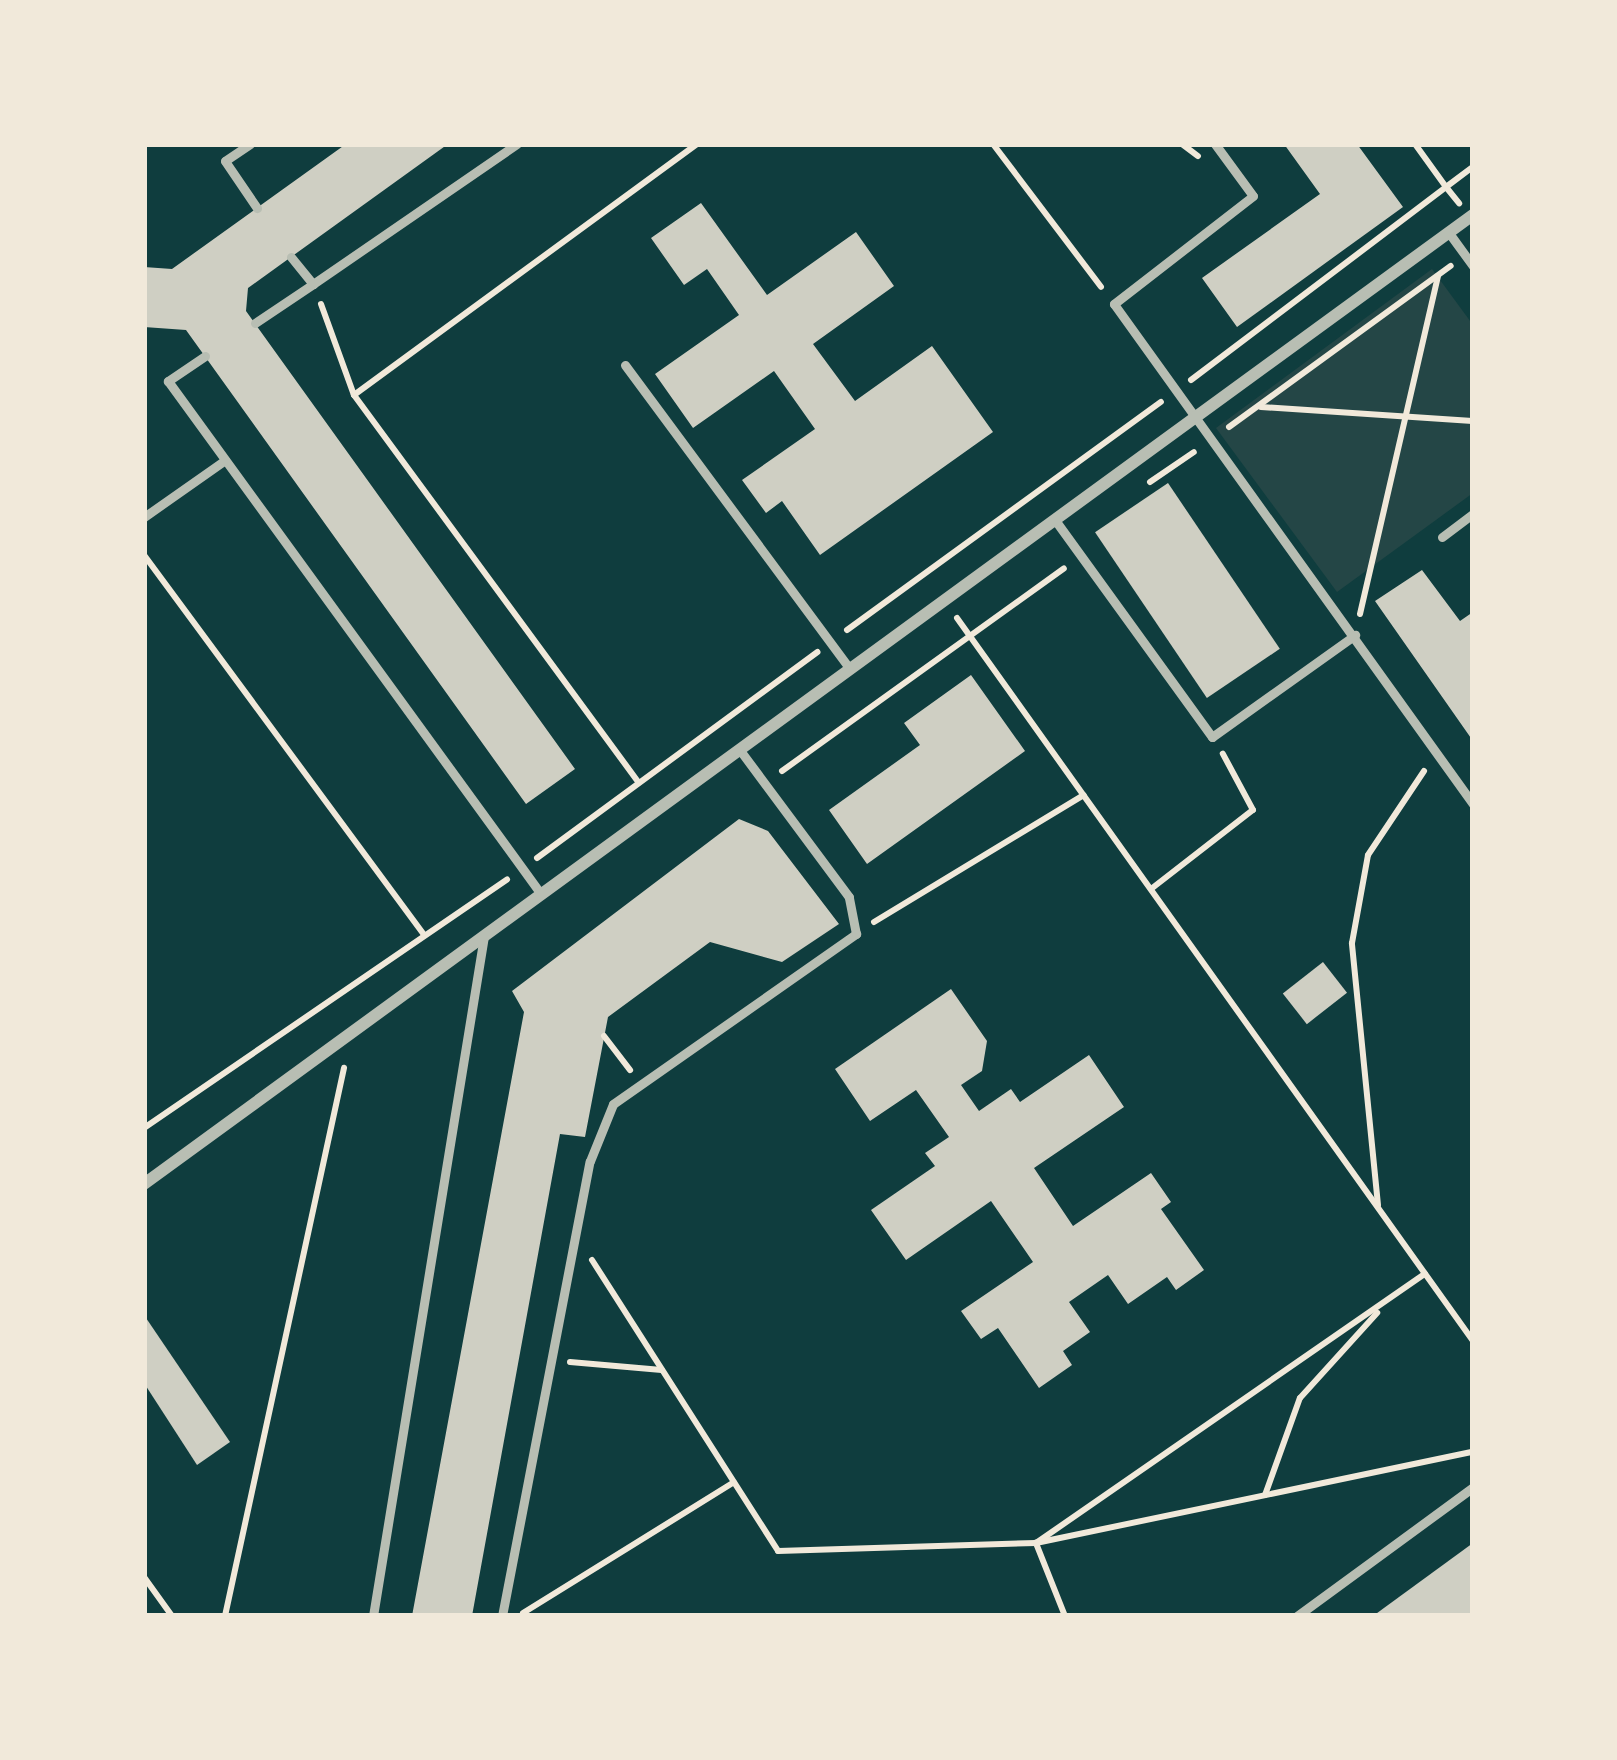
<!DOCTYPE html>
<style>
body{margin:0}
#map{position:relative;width:1617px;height:1760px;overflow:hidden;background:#0f3d3e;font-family:Georgia,serif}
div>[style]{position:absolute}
.green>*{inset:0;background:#244646}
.building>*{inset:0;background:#cfcfc3;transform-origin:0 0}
.path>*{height:6px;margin:-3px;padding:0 3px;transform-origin:3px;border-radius:3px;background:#f1e9da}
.service>*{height:9px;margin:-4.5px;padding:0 4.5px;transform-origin:4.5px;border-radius:4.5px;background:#b8beb3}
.minor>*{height:12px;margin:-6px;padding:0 6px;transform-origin:6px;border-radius:6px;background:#b8beb3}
span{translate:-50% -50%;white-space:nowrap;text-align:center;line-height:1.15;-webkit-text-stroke:10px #f1e9da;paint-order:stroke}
.frame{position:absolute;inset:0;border:147px solid #f1e9da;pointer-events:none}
</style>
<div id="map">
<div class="green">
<i style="clip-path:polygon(1432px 269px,1473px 325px,1473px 493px,1337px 592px,1216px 428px)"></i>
</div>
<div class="building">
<i style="clip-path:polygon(346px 144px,448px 144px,248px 288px,246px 311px,575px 769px,526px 804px,186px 330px,144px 327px,144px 267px,172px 269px)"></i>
<i style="clip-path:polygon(1284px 144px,1357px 144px,1403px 207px,1237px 327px,1202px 278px,1320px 194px)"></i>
<i style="clip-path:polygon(701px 203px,767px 295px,856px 232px,894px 286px,813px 344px,855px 401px,932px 346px,993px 432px,820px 555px,782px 501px,766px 513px,742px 480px,815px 429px,774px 371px,693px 428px,655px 374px,739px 315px,707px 269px,684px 285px,651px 238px)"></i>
<i style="left:1168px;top:483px;width:200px;height:88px;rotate:56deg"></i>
<i style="clip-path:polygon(1422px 570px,1460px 621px,1473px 612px,1473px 741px,1375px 601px)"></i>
<i style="clip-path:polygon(971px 675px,1025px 751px,867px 864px,829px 810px,920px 745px,904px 723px)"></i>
<i style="clip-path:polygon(739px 819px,768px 831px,839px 924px,782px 962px,710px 942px,608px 1017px,585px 1137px,560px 1134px,472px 1616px,412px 1616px,524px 1012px,512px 991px)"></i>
<i style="left:1323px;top:962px;width:39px;height:51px;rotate:52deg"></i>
<i style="clip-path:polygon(951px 989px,987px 1041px,982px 1071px,961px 1085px,979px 1111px,1011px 1089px,1020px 1102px,1089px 1055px,1124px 1107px,1034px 1168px,1073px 1226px,1151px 1173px,1171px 1202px,1161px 1209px,1204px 1270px,1176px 1290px,1167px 1277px,1128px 1304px,1108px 1275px,1069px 1302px,1090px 1332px,1063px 1351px,1072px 1365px,1039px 1388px,998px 1328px,981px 1339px,961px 1311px,1033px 1262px,991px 1201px,906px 1260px,871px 1210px,935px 1166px,925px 1153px,949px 1137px,916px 1090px,870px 1121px,835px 1069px)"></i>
<i style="clip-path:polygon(144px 1315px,230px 1442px,197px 1465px,144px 1383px)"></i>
<i style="clip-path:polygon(1473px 1543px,1473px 1616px,1373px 1616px)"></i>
</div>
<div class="path">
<i style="left:993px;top:144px;width:179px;rotate:52.9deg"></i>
<i style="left:1182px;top:144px;width:20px;rotate:37deg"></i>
<i style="left:1415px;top:144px;width:53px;rotate:54.2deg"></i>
<i style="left:1446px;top:187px;width:34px;rotate:-37deg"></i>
<i style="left:321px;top:304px;width:97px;rotate:70.1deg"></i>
<i style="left:354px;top:395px;width:481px;rotate:53.7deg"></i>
<i style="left:1191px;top:380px;width:320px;rotate:-37.1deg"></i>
<i style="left:1446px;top:187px;width:21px;rotate:51deg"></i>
<i style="left:354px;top:395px;width:425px;rotate:-36.2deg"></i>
<i style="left:1261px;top:407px;width:212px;rotate:3.8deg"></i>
<i style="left:1229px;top:427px;width:274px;rotate:-36deg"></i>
<i style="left:1150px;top:482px;width:53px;rotate:-34.3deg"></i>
<i style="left:144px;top:555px;width:470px;rotate:53.6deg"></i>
<i style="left:1360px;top:614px;width:347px;rotate:-77deg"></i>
<i style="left:957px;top:618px;width:888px;rotate:54.48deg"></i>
<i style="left:847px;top:630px;width:388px;rotate:-36deg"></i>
<i style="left:782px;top:771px;width:347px;rotate:-35.7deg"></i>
<i style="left:537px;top:858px;width:348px;rotate:-36.3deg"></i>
<i style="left:1151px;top:889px;width:129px;rotate:-37.8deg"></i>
<i style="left:1253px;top:810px;width:64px;rotate:-118.2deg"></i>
<i style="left:874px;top:922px;width:245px;rotate:-31.2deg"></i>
<i style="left:604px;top:1036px;width:43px;rotate:52.6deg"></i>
<i style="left:144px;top:1128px;width:440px;rotate:-34.4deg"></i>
<i style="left:1378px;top:1205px;width:263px;rotate:-95.7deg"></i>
<i style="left:1352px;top:943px;width:89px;rotate:-79.7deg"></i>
<i style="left:1368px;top:855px;width:101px;rotate:-56.3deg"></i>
<i style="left:592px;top:1260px;width:345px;rotate:57.4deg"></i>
<i style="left:778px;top:1551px;width:258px;rotate:-1.8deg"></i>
<i style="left:1036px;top:1543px;width:473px;rotate:-34.7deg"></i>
<i style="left:570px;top:1362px;width:92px;rotate:5deg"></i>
<i style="left:1265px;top:1495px;width:103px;rotate:-70.2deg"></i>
<i style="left:1300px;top:1398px;width:115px;rotate:-47.8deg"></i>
<i style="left:144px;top:1577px;width:48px;rotate:54.3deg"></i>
<i style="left:523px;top:1613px;width:248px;rotate:-31.8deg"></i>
<i style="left:225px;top:1616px;width:561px;rotate:-77.75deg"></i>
<i style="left:1065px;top:1616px;width:79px;rotate:-111.7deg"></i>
<i style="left:1036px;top:1543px;width:446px;rotate:-11.8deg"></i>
</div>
<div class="service">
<i style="left:250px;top:144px;width:30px;rotate:146deg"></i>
<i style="left:225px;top:161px;width:57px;rotate:55.8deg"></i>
<i style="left:1215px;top:144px;width:64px;rotate:53.8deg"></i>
<i style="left:1253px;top:196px;width:176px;rotate:142.2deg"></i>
<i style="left:1114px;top:304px;width:616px;rotate:54.32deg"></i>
<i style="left:1449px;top:233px;width:41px;rotate:54deg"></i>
<i style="left:291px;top:257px;width:35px;rotate:51deg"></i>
<i style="left:313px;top:284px;width:247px;rotate:-34.5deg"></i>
<i style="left:255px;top:323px;width:70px;rotate:-33.9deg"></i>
<i style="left:205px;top:356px;width:45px;rotate:146deg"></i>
<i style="left:168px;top:381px;width:634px;rotate:53.98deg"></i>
<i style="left:625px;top:365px;width:378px;rotate:53.5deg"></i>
<i style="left:144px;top:517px;width:99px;rotate:-35.1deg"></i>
<i style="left:1055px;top:520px;width:268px;rotate:54.1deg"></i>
<i style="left:1212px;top:737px;width:176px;rotate:-35.5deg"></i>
<i style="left:1442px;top:537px;width:39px;rotate:-37deg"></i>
<i style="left:373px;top:1616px;width:689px;rotate:-80.73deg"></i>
<i style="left:502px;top:1616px;width:463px;rotate:-79.1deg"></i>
<i style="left:590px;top:1161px;width:61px;rotate:-68deg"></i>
<i style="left:613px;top:1104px;width:297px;rotate:-35deg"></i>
<i style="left:856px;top:934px;width:38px;rotate:-101deg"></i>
<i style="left:849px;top:897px;width:183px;rotate:-126.6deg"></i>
<i style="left:1297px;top:1616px;width:218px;rotate:-36.2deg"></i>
</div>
<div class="minor">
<i style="left:144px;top:1184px;width:1645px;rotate:-36.1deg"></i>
</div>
<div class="frame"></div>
</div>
